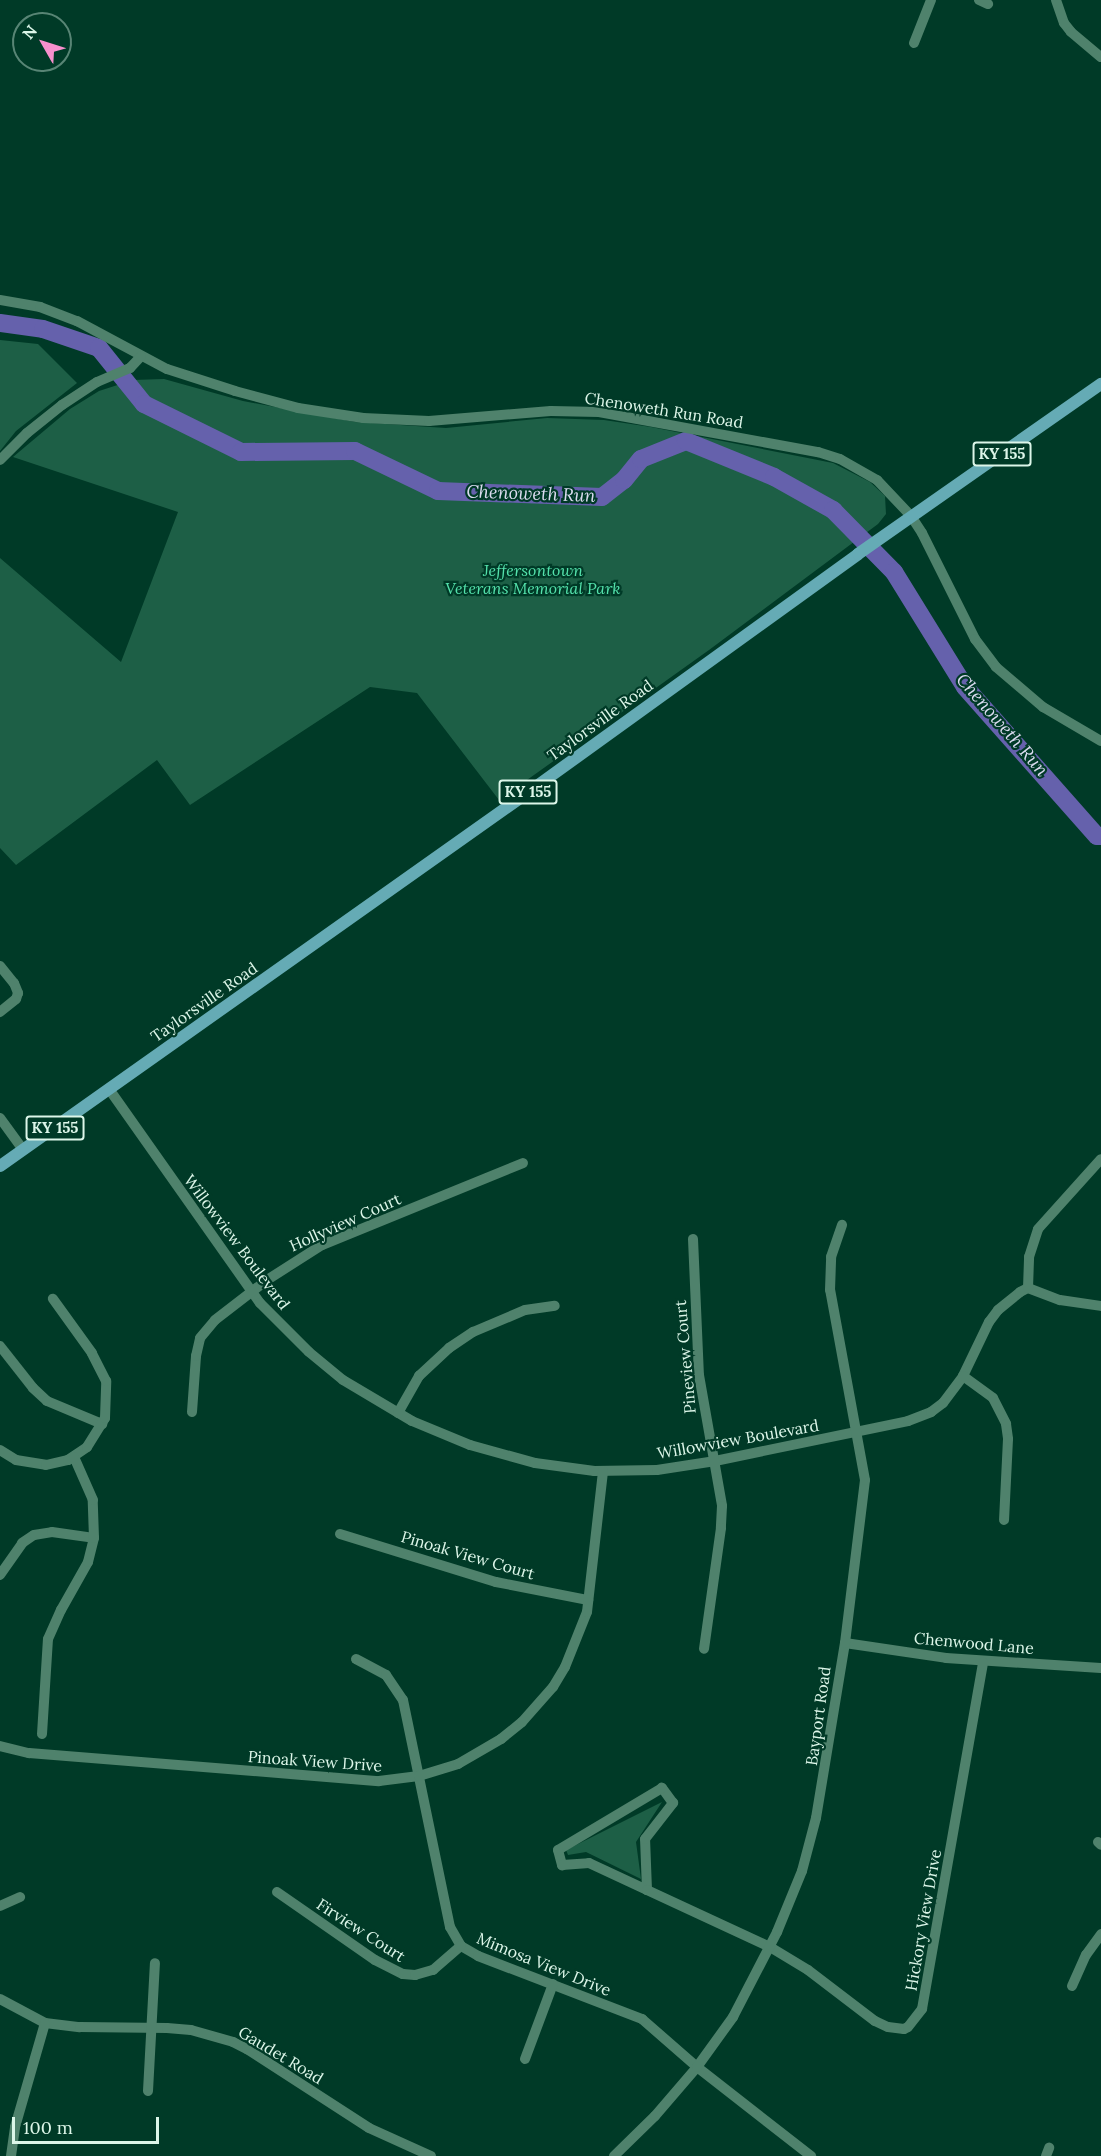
<!DOCTYPE html>
<style>
body{margin:0}
#map{position:relative;width:1101px;height:2156px;overflow:hidden;background:#003a27;font-family:Lora,serif}
div>[style]{position:absolute}
.green>*{inset:0;background:#1d5f46}
.river>*{height:18px;margin:-9px;padding:0 9px;transform-origin:9px;border-radius:9px;background:#6561ac}
.minor>*{height:10px;margin:-5px;padding:0 5px;transform-origin:5px;border-radius:5px;background:#4f826c}
.major>*{height:12px;margin:-6px;padding:0 6px;transform-origin:6px;border-radius:6px;background:#65abb5}
span{translate:-50% -50%;white-space:nowrap;text-align:center;line-height:1.15;-webkit-text-stroke:4.5px #003a27;paint-order:stroke}
.shield-label span{padding:2px 4px;background:#003a27;border:2px solid;border-radius:4px;-webkit-text-stroke-width:0}
.shield-label{font-size:15px;color:#dcf6e9;font-weight:700}
.street-label{font-size:16px;color:#dcf6e9}
.park-label{font-size:16px;color:#54e2ac;font-style:italic}
.water-label{font-size:18px;color:#dadbf0;font-style:italic}
.north{position:absolute;left:12px;top:12px;width:60px;height:60px;box-sizing:border-box;background:#003a27;border:2px solid #588575;border-radius:50%;rotate:309deg;font-size:16px;font-weight:700;line-height:24px;text-align:center;color:#dcf6e9}
.north::after{content:'';display:block;margin:auto;width:21px;height:27px;background:#f790cd;clip-path:polygon(50% 0,100% 100%,50% 72%,0 100%)}
.scale{position:absolute;left:12px;top:2117px;width:147px;height:27px;box-sizing:border-box;border:3px solid #dcf6e9;border-top:0;padding-left:8px;font-size:18px;line-height:21px;white-space:nowrap;color:#dcf6e9;-webkit-text-stroke:4px #003a27;paint-order:stroke}
</style>
<div id="map">
<div class="green">
<i style="clip-path:polygon(0 340px,38px 344px,77px 383px,16px 431px,0 451px)"></i>
<i style="clip-path:polygon(164px 379px,243px 401px,355px 422px,446px 428px,547px 418px,604px 420px,651px 427px,833px 463px,870px 482px,885px 496px,886px 514px,878px 524px,709px 650px,499px 800px,417px 693px,370px 687px,190px 805px,157px 760px,16px 865px,0 848px,0 558px,121px 662px,178px 512px,13px 457px,70px 409px,99px 391px,133px 380px)"></i>
<i style="clip-path:polygon(662px 1802px,636px 1842px,641px 1879px,586px 1852px,568px 1855px,566px 1850px)"></i>
</div>
<div class="river">
<i style="left:0;top:323px;width:43px;rotate:7.9deg"></i>
<i style="left:43px;top:329px;width:59px;rotate:18.7deg"></i>
<i style="left:99px;top:348px;width:72px;rotate:51.2deg"></i>
<i style="left:144px;top:404px;width:108px;rotate:26.3deg"></i>
<i style="left:241px;top:452px;width:114px;rotate:-0.5deg"></i>
<i style="left:355px;top:451px;width:92px;rotate:25.7deg"></i>
<i style="left:438px;top:491px;width:164px;rotate:2.1deg"></i>
<i style="left:602px;top:497px;width:28px;rotate:-38deg"></i>
<i style="left:624px;top:480px;width:27px;rotate:-51deg"></i>
<i style="left:641px;top:459px;width:48px;rotate:-21.8deg"></i>
<i style="left:686px;top:441px;width:95px;rotate:22.2deg"></i>
<i style="left:774px;top:477px;width:68px;rotate:29.2deg"></i>
<i style="left:833px;top:510px;width:87px;rotate:45.5deg"></i>
<i style="left:894px;top:572px;width:135px;rotate:58.3deg"></i>
<i style="left:965px;top:687px;width:199px;rotate:48.5deg"></i>
<i style="left:1097px;top:836px;width:4px"></i>
</div>
<div class="minor">
<i style="left:979px;top:0;width:10px;rotate:24deg"></i>
<i style="left:1056px;top:0;width:24px;rotate:71deg"></i>
<i style="left:1064px;top:23px;width:11px;rotate:52deg"></i>
<i style="left:1071px;top:32px;width:39px;rotate:40deg"></i>
<i style="left:914px;top:43px;width:46px;rotate:-68.4deg"></i>
<i style="left:0;top:300px;width:41px;rotate:9.9deg"></i>
<i style="left:40px;top:307px;width:40px;rotate:21deg"></i>
<i style="left:77px;top:321px;width:102px;rotate:28.1deg"></i>
<i style="left:167px;top:369px;width:71px;rotate:17.9deg"></i>
<i style="left:235px;top:391px;width:65px;rotate:15.1deg"></i>
<i style="left:298px;top:408px;width:66px;rotate:8.7deg"></i>
<i style="left:363px;top:418px;width:66px;rotate:2.6deg"></i>
<i style="left:429px;top:421px;width:122px;rotate:-4.7deg"></i>
<i style="left:551px;top:411px;width:48px;rotate:1.2deg"></i>
<i style="left:599px;top:412px;width:223px;rotate:10.4deg"></i>
<i style="left:818px;top:452px;width:23px;rotate:18deg"></i>
<i style="left:840px;top:459px;width:43px;rotate:29.6deg"></i>
<i style="left:877px;top:480px;width:50px;rotate:46.6deg"></i>
<i style="left:911px;top:516px;width:20px;rotate:57deg"></i>
<i style="left:922px;top:533px;width:119px;rotate:63.4deg"></i>
<i style="left:975px;top:639px;width:35px;rotate:53deg"></i>
<i style="left:996px;top:667px;width:62px;rotate:40.4deg"></i>
<i style="left:1043px;top:707px;width:67px;rotate:30.4deg"></i>
<i style="left:0;top:460px;width:38px;rotate:-45deg"></i>
<i style="left:27px;top:433px;width:45px;rotate:-38.7deg"></i>
<i style="left:62px;top:405px;width:42px;rotate:-33.3deg"></i>
<i style="left:97px;top:382px;width:36px;rotate:-23deg"></i>
<i style="left:130px;top:368px;width:16px;rotate:-47deg"></i>
<i style="left:0;top:966px;width:22px;rotate:51deg"></i>
<i style="left:14px;top:983px;width:11px;rotate:68deg"></i>
<i style="left:18px;top:993px;width:6px;rotate:108deg"></i>
<i style="left:16px;top:999px;width:21px;rotate:141deg"></i>
<i style="left:109px;top:1089px;width:262px;rotate:54.8deg"></i>
<i style="left:260px;top:1303px;width:69px;rotate:45deg"></i>
<i style="left:309px;top:1352px;width:44px;rotate:39.5deg"></i>
<i style="left:343px;top:1380px;width:80px;rotate:30.7deg"></i>
<i style="left:412px;top:1421px;width:63px;rotate:22.5deg"></i>
<i style="left:470px;top:1445px;width:67px;rotate:15.5deg"></i>
<i style="left:535px;top:1463px;width:60px;rotate:7.7deg"></i>
<i style="left:594px;top:1471px;width:63px;rotate:-0.9deg"></i>
<i style="left:657px;top:1470px;width:59px;rotate:-8.8deg"></i>
<i style="left:715px;top:1461px;width:197px;rotate:-11.7deg"></i>
<i style="left:908px;top:1421px;width:25px;rotate:-21deg"></i>
<i style="left:931px;top:1412px;width:15px;rotate:-37deg"></i>
<i style="left:943px;top:1403px;width:34px;rotate:-53deg"></i>
<i style="left:963px;top:1376px;width:60px;rotate:-64.3deg"></i>
<i style="left:989px;top:1322px;width:15px;rotate:-53deg"></i>
<i style="left:998px;top:1310px;width:28px;rotate:-39deg"></i>
<i style="left:1020px;top:1292px;width:9px;rotate:-27deg"></i>
<i style="left:1028px;top:1288px;width:34px;rotate:21deg"></i>
<i style="left:1060px;top:1300px;width:41px;rotate:8.3deg"></i>
<i style="left:0;top:1118px;width:39px;rotate:54deg"></i>
<i style="left:693px;top:1239px;width:136px;rotate:87.5deg"></i>
<i style="left:699px;top:1375px;width:133px;rotate:80deg"></i>
<i style="left:722px;top:1506px;width:22px;rotate:93deg"></i>
<i style="left:721px;top:1528px;width:122px;rotate:98deg"></i>
<i style="left:1028px;top:1288px;width:31px;rotate:-88deg"></i>
<i style="left:1029px;top:1257px;width:29px;rotate:-72deg"></i>
<i style="left:1038px;top:1229px;width:94px;rotate:-48deg"></i>
<i style="left:0;top:1346px;width:53px;rotate:51.8deg"></i>
<i style="left:33px;top:1388px;width:19px;rotate:43deg"></i>
<i style="left:47px;top:1401px;width:60px;rotate:22.7deg"></i>
<i style="left:963px;top:1376px;width:37px;rotate:36deg"></i>
<i style="left:993px;top:1398px;width:29px;rotate:63deg"></i>
<i style="left:1006px;top:1424px;width:15px;rotate:82deg"></i>
<i style="left:1008px;top:1439px;width:81px;rotate:92.8deg"></i>
<i style="left:192px;top:1412px;width:56px;rotate:-85.9deg"></i>
<i style="left:196px;top:1356px;width:18px;rotate:-77deg"></i>
<i style="left:200px;top:1338px;width:23px;rotate:-50deg"></i>
<i style="left:215px;top:1320px;width:66px;rotate:-37.6deg"></i>
<i style="left:267px;top:1280px;width:65px;rotate:-32.5deg"></i>
<i style="left:322px;top:1245px;width:217px;rotate:-22.2deg"></i>
<i style="left:398px;top:1413px;width:43px;rotate:-60.4deg"></i>
<i style="left:419px;top:1376px;width:41px;rotate:-43deg"></i>
<i style="left:449px;top:1348px;width:29px;rotate:-34deg"></i>
<i style="left:473px;top:1332px;width:56px;rotate:-22.9deg"></i>
<i style="left:525px;top:1310px;width:30px;rotate:-8deg"></i>
<i style="left:0;top:1450px;width:19px;rotate:32deg"></i>
<i style="left:16px;top:1460px;width:30px;rotate:9deg"></i>
<i style="left:46px;top:1465px;width:23px;rotate:-13deg"></i>
<i style="left:68px;top:1460px;width:23px;rotate:-34deg"></i>
<i style="left:87px;top:1447px;width:34px;rotate:-58deg"></i>
<i style="left:105px;top:1418px;width:37px;rotate:-88deg"></i>
<i style="left:106px;top:1381px;width:31px;rotate:-117deg"></i>
<i style="left:92px;top:1353px;width:67px;rotate:-125.8deg"></i>
<i style="left:340px;top:1534px;width:163px;rotate:17.1deg"></i>
<i style="left:496px;top:1582px;width:94px;rotate:11.1deg"></i>
<i style="left:0;top:1575px;width:39px;rotate:-55deg"></i>
<i style="left:22px;top:1543px;width:14px;rotate:-34deg"></i>
<i style="left:34px;top:1535px;width:18px;rotate:-9deg"></i>
<i style="left:52px;top:1532px;width:42px;rotate:8.1deg"></i>
<i style="left:845px;top:1643px;width:102px;rotate:8.4deg"></i>
<i style="left:946px;top:1658px;width:155px;rotate:3.7deg"></i>
<i style="left:356px;top:1659px;width:34px;rotate:28deg"></i>
<i style="left:386px;top:1675px;width:30px;rotate:56deg"></i>
<i style="left:403px;top:1700px;width:232px;rotate:78.3deg"></i>
<i style="left:450px;top:1927px;width:22px;rotate:60deg"></i>
<i style="left:461px;top:1946px;width:20px;rotate:30deg"></i>
<i style="left:478px;top:1956px;width:176px;rotate:21deg"></i>
<i style="left:642px;top:2019px;width:73px;rotate:41.1deg"></i>
<i style="left:697px;top:2067px;width:145px;rotate:38deg"></i>
<i style="left:42px;top:1734px;width:95px;rotate:-86.4deg"></i>
<i style="left:48px;top:1639px;width:32px;rotate:-66deg"></i>
<i style="left:61px;top:1610px;width:55px;rotate:-60.6deg"></i>
<i style="left:88px;top:1562px;width:25px;rotate:-76deg"></i>
<i style="left:94px;top:1538px;width:38px;rotate:-92deg"></i>
<i style="left:93px;top:1500px;width:47px;rotate:-113.8deg"></i>
<i style="left:0;top:1746px;width:30px;rotate:14deg"></i>
<i style="left:29px;top:1753px;width:351px;rotate:4.6deg"></i>
<i style="left:379px;top:1781px;width:40px;rotate:-7.1deg"></i>
<i style="left:419px;top:1776px;width:41px;rotate:-17.1deg"></i>
<i style="left:458px;top:1764px;width:50px;rotate:-30.2deg"></i>
<i style="left:501px;top:1739px;width:27px;rotate:-39deg"></i>
<i style="left:522px;top:1722px;width:47px;rotate:-48.5deg"></i>
<i style="left:553px;top:1687px;width:23px;rotate:-59deg"></i>
<i style="left:565px;top:1667px;width:59px;rotate:-68.2deg"></i>
<i style="left:587px;top:1612px;width:142px;rotate:-83.5deg"></i>
<i style="left:1098px;top:1842px;width:4px;rotate:45deg"></i>
<i style="left:647px;top:1890px;width:51px;rotate:-92.2deg"></i>
<i style="left:645px;top:1839px;width:46px;rotate:-52.1deg"></i>
<i style="left:673px;top:1803px;width:19px;rotate:-126deg"></i>
<i style="left:662px;top:1788px;width:121px;rotate:149.2deg"></i>
<i style="left:558px;top:1850px;width:16px;rotate:75deg"></i>
<i style="left:562px;top:1865px;width:27px;rotate:-4deg"></i>
<i style="left:589px;top:1863px;width:64px;rotate:25deg"></i>
<i style="left:647px;top:1890px;width:136px;rotate:24.9deg"></i>
<i style="left:770px;top:1947px;width:44px;rotate:31.2deg"></i>
<i style="left:808px;top:1970px;width:84px;rotate:37.3deg"></i>
<i style="left:875px;top:2021px;width:14px;rotate:25deg"></i>
<i style="left:888px;top:2027px;width:16px;rotate:7deg"></i>
<i style="left:904px;top:2029px;width:4px;rotate:-27deg"></i>
<i style="left:908px;top:2027px;width:23px;rotate:-52deg"></i>
<i style="left:922px;top:2009px;width:352px;rotate:-80deg"></i>
<i style="left:277px;top:1892px;width:119px;rotate:34.8deg"></i>
<i style="left:375px;top:1960px;width:31px;rotate:27deg"></i>
<i style="left:403px;top:1974px;width:12px;rotate:5deg"></i>
<i style="left:415px;top:1975px;width:19px;rotate:-16deg"></i>
<i style="left:433px;top:1970px;width:37px;rotate:-41deg"></i>
<i style="left:0;top:1906px;width:22px;rotate:-24deg"></i>
<i style="left:1072px;top:1986px;width:34px;rotate:-66deg"></i>
<i style="left:1086px;top:1955px;width:26px;rotate:-54deg"></i>
<i style="left:0;top:1999px;width:51px;rotate:28.1deg"></i>
<i style="left:45px;top:2023px;width:35px;rotate:7deg"></i>
<i style="left:80px;top:2027px;width:87px;rotate:0.7deg"></i>
<i style="left:167px;top:2028px;width:24px;rotate:5deg"></i>
<i style="left:191px;top:2030px;width:44px;rotate:15.9deg"></i>
<i style="left:233px;top:2042px;width:16px;rotate:27deg"></i>
<i style="left:247px;top:2049px;width:145px;rotate:32.9deg"></i>
<i style="left:369px;top:2128px;width:68px;rotate:24.3deg"></i>
<i style="left:525px;top:2059px;width:80px;rotate:-69.5deg"></i>
<i style="left:148px;top:2091px;width:128px;rotate:-86.9deg"></i>
<i style="left:11px;top:2156px;width:29px;rotate:-82deg"></i>
<i style="left:15px;top:2127px;width:108px;rotate:-73.9deg"></i>
<i style="left:614px;top:2156px;width:57px;rotate:-44.3deg"></i>
<i style="left:655px;top:2116px;width:65px;rotate:-49.4deg"></i>
<i style="left:697px;top:2067px;width:62px;rotate:-54.2deg"></i>
<i style="left:733px;top:2017px;width:96px;rotate:-62.6deg"></i>
<i style="left:777px;top:1932px;width:66px;rotate:-67.7deg"></i>
<i style="left:802px;top:1871px;width:55px;rotate:-75.2deg"></i>
<i style="left:816px;top:1818px;width:177px;rotate:-80.6deg"></i>
<i style="left:845px;top:1643px;width:164px;rotate:-83deg"></i>
<i style="left:865px;top:1480px;width:193px;rotate:-100.4deg"></i>
<i style="left:830px;top:1290px;width:33px;rotate:-88deg"></i>
<i style="left:831px;top:1257px;width:34px;rotate:-71deg"></i>
<i style="left:1046px;top:2156px;width:9px;rotate:-69deg"></i>
</div>
<div class="major">
<i style="left:0;top:1166px;width:641px;rotate:-35.28deg"></i>
<i style="left:523px;top:796px;width:413px;rotate:-35.8deg"></i>
<i style="left:858px;top:554px;width:297px;rotate:-35deg"></i>
</div>
<div class="shield-label">
<span style="left:1002px;top:454px">KY 155</span>
<span style="left:528px;top:792px">KY 155</span>
<span style="left:55px;top:1128px">KY 155</span>
</div>
<div class="street-label">
<span style="left:664px;top:410px;rotate:9deg">Chenoweth Run Road</span>
<span style="left:600px;top:720px;rotate:-36deg">Taylorsville Road</span>
<span style="left:204px;top:1002px;rotate:-35deg">Taylorsville Road</span>
<span style="left:345px;top:1222px;rotate:-24deg">Hollyview Court</span>
<span style="left:237px;top:1242px;rotate:53deg">Willowview Boulevard</span>
<span style="left:685px;top:1357px;rotate:-95deg">Pineview Court</span>
<span style="left:738px;top:1439px;rotate:-10deg">Willowview Boulevard</span>
<span style="left:468px;top:1555px;rotate:16deg">Pinoak View Court</span>
<span style="left:974px;top:1643px;rotate:5deg">Chenwood Lane</span>
<span style="left:818px;top:1716px;rotate:-82deg">Bayport Road</span>
<span style="left:315px;top:1761px;rotate:4deg">Pinoak View Drive</span>
<span style="left:923px;top:1920px;rotate:-80deg">Hickory View Drive</span>
<span style="left:361px;top:1930px;rotate:33deg">Firview Court</span>
<span style="left:544px;top:1964px;rotate:22deg">Mimosa View Drive</span>
<span style="left:281px;top:2055px;rotate:31deg">Gaudet Road</span>
</div>
<div class="park-label">
<span style="left:533px;top:579px">Jeffersontown<br>Veterans Memorial Park</span>
</div>
<div class="water-label">
<span style="left:531px;top:494px;rotate:2deg">Chenoweth Run</span>
<span style="left:1002px;top:725px;rotate:49deg">Chenoweth Run</span>
</div>
<div class="north">N</div>
<div class="scale">100 m</div>
</div>
